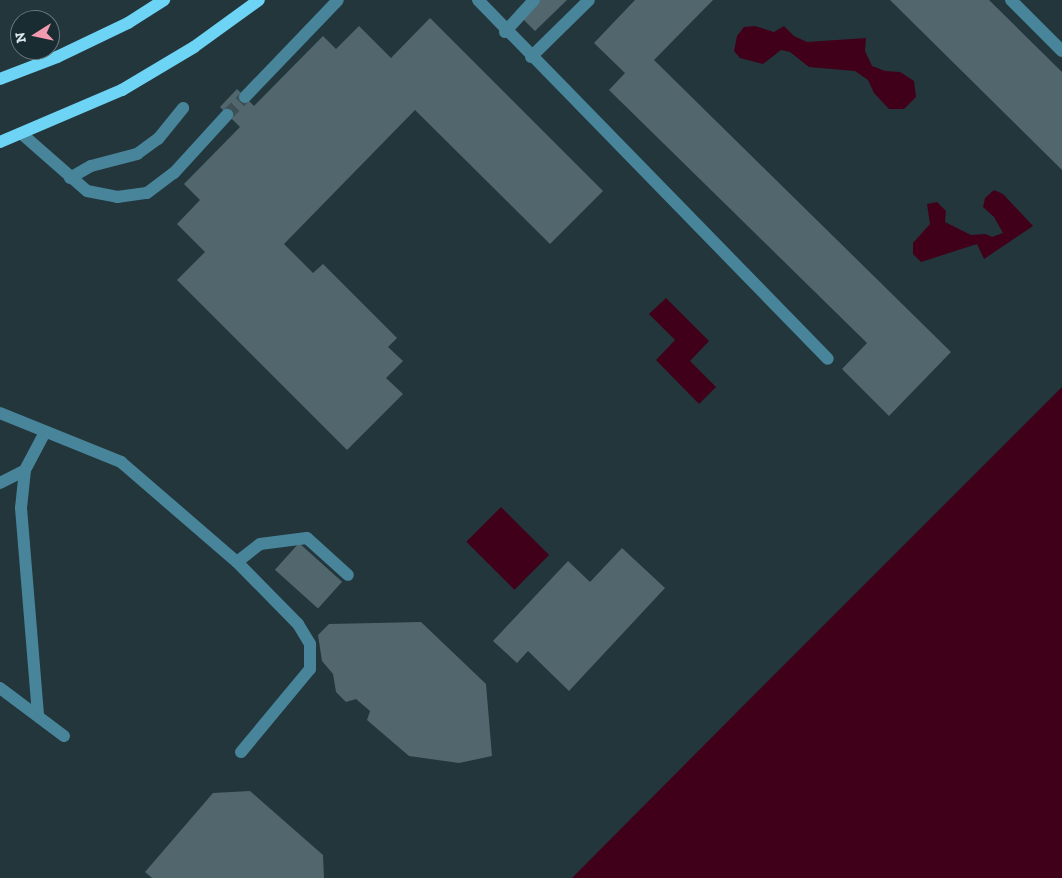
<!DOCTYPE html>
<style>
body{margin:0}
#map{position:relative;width:1062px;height:878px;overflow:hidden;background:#23363c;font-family:"Zilla Slab",serif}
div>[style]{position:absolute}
.water>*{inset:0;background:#40001a;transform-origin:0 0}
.building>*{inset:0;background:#52666d;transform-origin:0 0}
.minor-tunnel>*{height:12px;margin-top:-6px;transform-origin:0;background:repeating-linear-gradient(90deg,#3f5157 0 12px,transparent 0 18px)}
.minor>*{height:12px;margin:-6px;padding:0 6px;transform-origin:6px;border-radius:6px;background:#48859a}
.major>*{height:12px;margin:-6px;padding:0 6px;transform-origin:6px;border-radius:6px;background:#6ed4f6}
span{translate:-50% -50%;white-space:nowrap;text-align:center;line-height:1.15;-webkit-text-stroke:5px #192c32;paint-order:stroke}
.north{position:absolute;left:10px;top:10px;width:50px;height:50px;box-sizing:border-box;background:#192c32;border:1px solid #68787d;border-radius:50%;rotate:260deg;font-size:14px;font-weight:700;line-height:20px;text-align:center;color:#deeaee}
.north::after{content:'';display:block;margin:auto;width:18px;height:22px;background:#f29ab0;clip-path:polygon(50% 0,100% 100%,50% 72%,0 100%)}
</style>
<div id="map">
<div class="water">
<i style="clip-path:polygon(755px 26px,774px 32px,784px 26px,794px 36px,807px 42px,866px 38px,865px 51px,872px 66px,885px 71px,900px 72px,914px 81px,916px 97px,904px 109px,889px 109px,874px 93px,868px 80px,855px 71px,809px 67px,790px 52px,781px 50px,763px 64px,740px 58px,734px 51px,737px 36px,744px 27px)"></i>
<i style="clip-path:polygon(994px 190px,1003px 194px,1033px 226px,984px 259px,977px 244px,921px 262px,913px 254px,913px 243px,930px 224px,927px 204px,937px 202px,946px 211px,945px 222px,971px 235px,986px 234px,992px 237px,1003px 233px,994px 217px,983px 207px,985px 198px)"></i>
<i style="clip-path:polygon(666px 298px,709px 341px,690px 361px,716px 387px,699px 404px,656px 360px,675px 340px,649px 314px)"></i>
<i style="clip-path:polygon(1062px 387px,1062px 878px,572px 878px,741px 708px)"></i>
<i style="left:501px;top:507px;width:68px;height:49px;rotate:45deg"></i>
</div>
<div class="building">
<i style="clip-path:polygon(540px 0,567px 0,535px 31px,522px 18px)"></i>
<i style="clip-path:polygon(635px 0,713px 0,654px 60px,951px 352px,889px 416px,842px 369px,867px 343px,609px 90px,625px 73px,594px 43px)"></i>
<i style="clip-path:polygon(890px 0,989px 0,1062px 72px,1062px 170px)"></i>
<i style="clip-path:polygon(430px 18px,603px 191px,550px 244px,415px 110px,284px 244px,313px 273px,323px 264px,397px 338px,388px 347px,403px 361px,386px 378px,403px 394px,347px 450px,177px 280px,205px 252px,177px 224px,200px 200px,184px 184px,240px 127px,220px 107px,237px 89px,254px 106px,323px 36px,336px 49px,359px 26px,391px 58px)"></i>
<i style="left:299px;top:543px;width:58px;height:36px;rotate:42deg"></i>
<i style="clip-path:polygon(622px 548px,665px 588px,569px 691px,528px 651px,517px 663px,493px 641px,568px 561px,590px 582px)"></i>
<i style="clip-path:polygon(421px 622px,486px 684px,492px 756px,459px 763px,409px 756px,367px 720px,370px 711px,356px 699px,346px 702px,336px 692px,333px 674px,322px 661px,318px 635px,329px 624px)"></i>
<i style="clip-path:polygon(250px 791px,323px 855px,324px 878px,152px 878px,145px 872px,213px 793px)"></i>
</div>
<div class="minor-tunnel">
<i style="left:227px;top:115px;width:25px;rotate:-45deg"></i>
</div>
<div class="minor">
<i style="left:478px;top:0;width:501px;rotate:45.73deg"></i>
<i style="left:1011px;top:0;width:72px;rotate:45deg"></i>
<i style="left:505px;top:32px;width:43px;rotate:-47.8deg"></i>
<i style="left:531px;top:57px;width:81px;rotate:-44.5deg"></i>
<i style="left:245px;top:97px;width:134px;rotate:-46.2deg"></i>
<i style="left:22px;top:134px;width:86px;rotate:41.2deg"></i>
<i style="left:87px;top:191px;width:31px;rotate:11deg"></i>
<i style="left:117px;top:197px;width:30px;rotate:-8deg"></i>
<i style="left:147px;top:193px;width:34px;rotate:-37deg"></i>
<i style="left:174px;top:173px;width:79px;rotate:-47.6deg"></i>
<i style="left:70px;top:178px;width:24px;rotate:-30deg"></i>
<i style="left:91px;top:166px;width:48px;rotate:-14.6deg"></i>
<i style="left:137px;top:154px;width:26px;rotate:-36deg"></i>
<i style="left:158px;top:139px;width:40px;rotate:-51deg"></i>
<i style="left:0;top:413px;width:131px;rotate:22deg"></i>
<i style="left:121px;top:462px;width:153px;rotate:40.8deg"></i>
<i style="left:237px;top:562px;width:87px;rotate:45.5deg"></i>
<i style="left:298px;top:624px;width:23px;rotate:59deg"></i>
<i style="left:310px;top:644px;width:25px;rotate:90deg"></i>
<i style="left:310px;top:669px;width:108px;rotate:129.7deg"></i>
<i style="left:25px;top:470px;width:38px;rotate:96deg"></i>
<i style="left:21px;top:508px;width:208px;rotate:85.3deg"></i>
<i style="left:0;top:483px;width:28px;rotate:-27deg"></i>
<i style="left:25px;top:470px;width:43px;rotate:-62.2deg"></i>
<i style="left:237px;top:562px;width:29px;rotate:-38deg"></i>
<i style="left:260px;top:544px;width:47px;rotate:-7.3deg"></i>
<i style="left:307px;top:538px;width:55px;rotate:42.1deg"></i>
<i style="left:0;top:688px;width:80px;rotate:36.9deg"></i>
</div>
<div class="major">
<i style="left:0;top:79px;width:61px;rotate:-21.1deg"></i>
<i style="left:57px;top:57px;width:79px;rotate:-25.6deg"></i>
<i style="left:128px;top:23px;width:43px;rotate:-32.6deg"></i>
<i style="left:0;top:142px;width:133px;rotate:-23.1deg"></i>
<i style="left:122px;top:90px;width:84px;rotate:-30.8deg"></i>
<i style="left:194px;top:47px;width:80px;rotate:-35.9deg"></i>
</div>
<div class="north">N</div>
</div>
